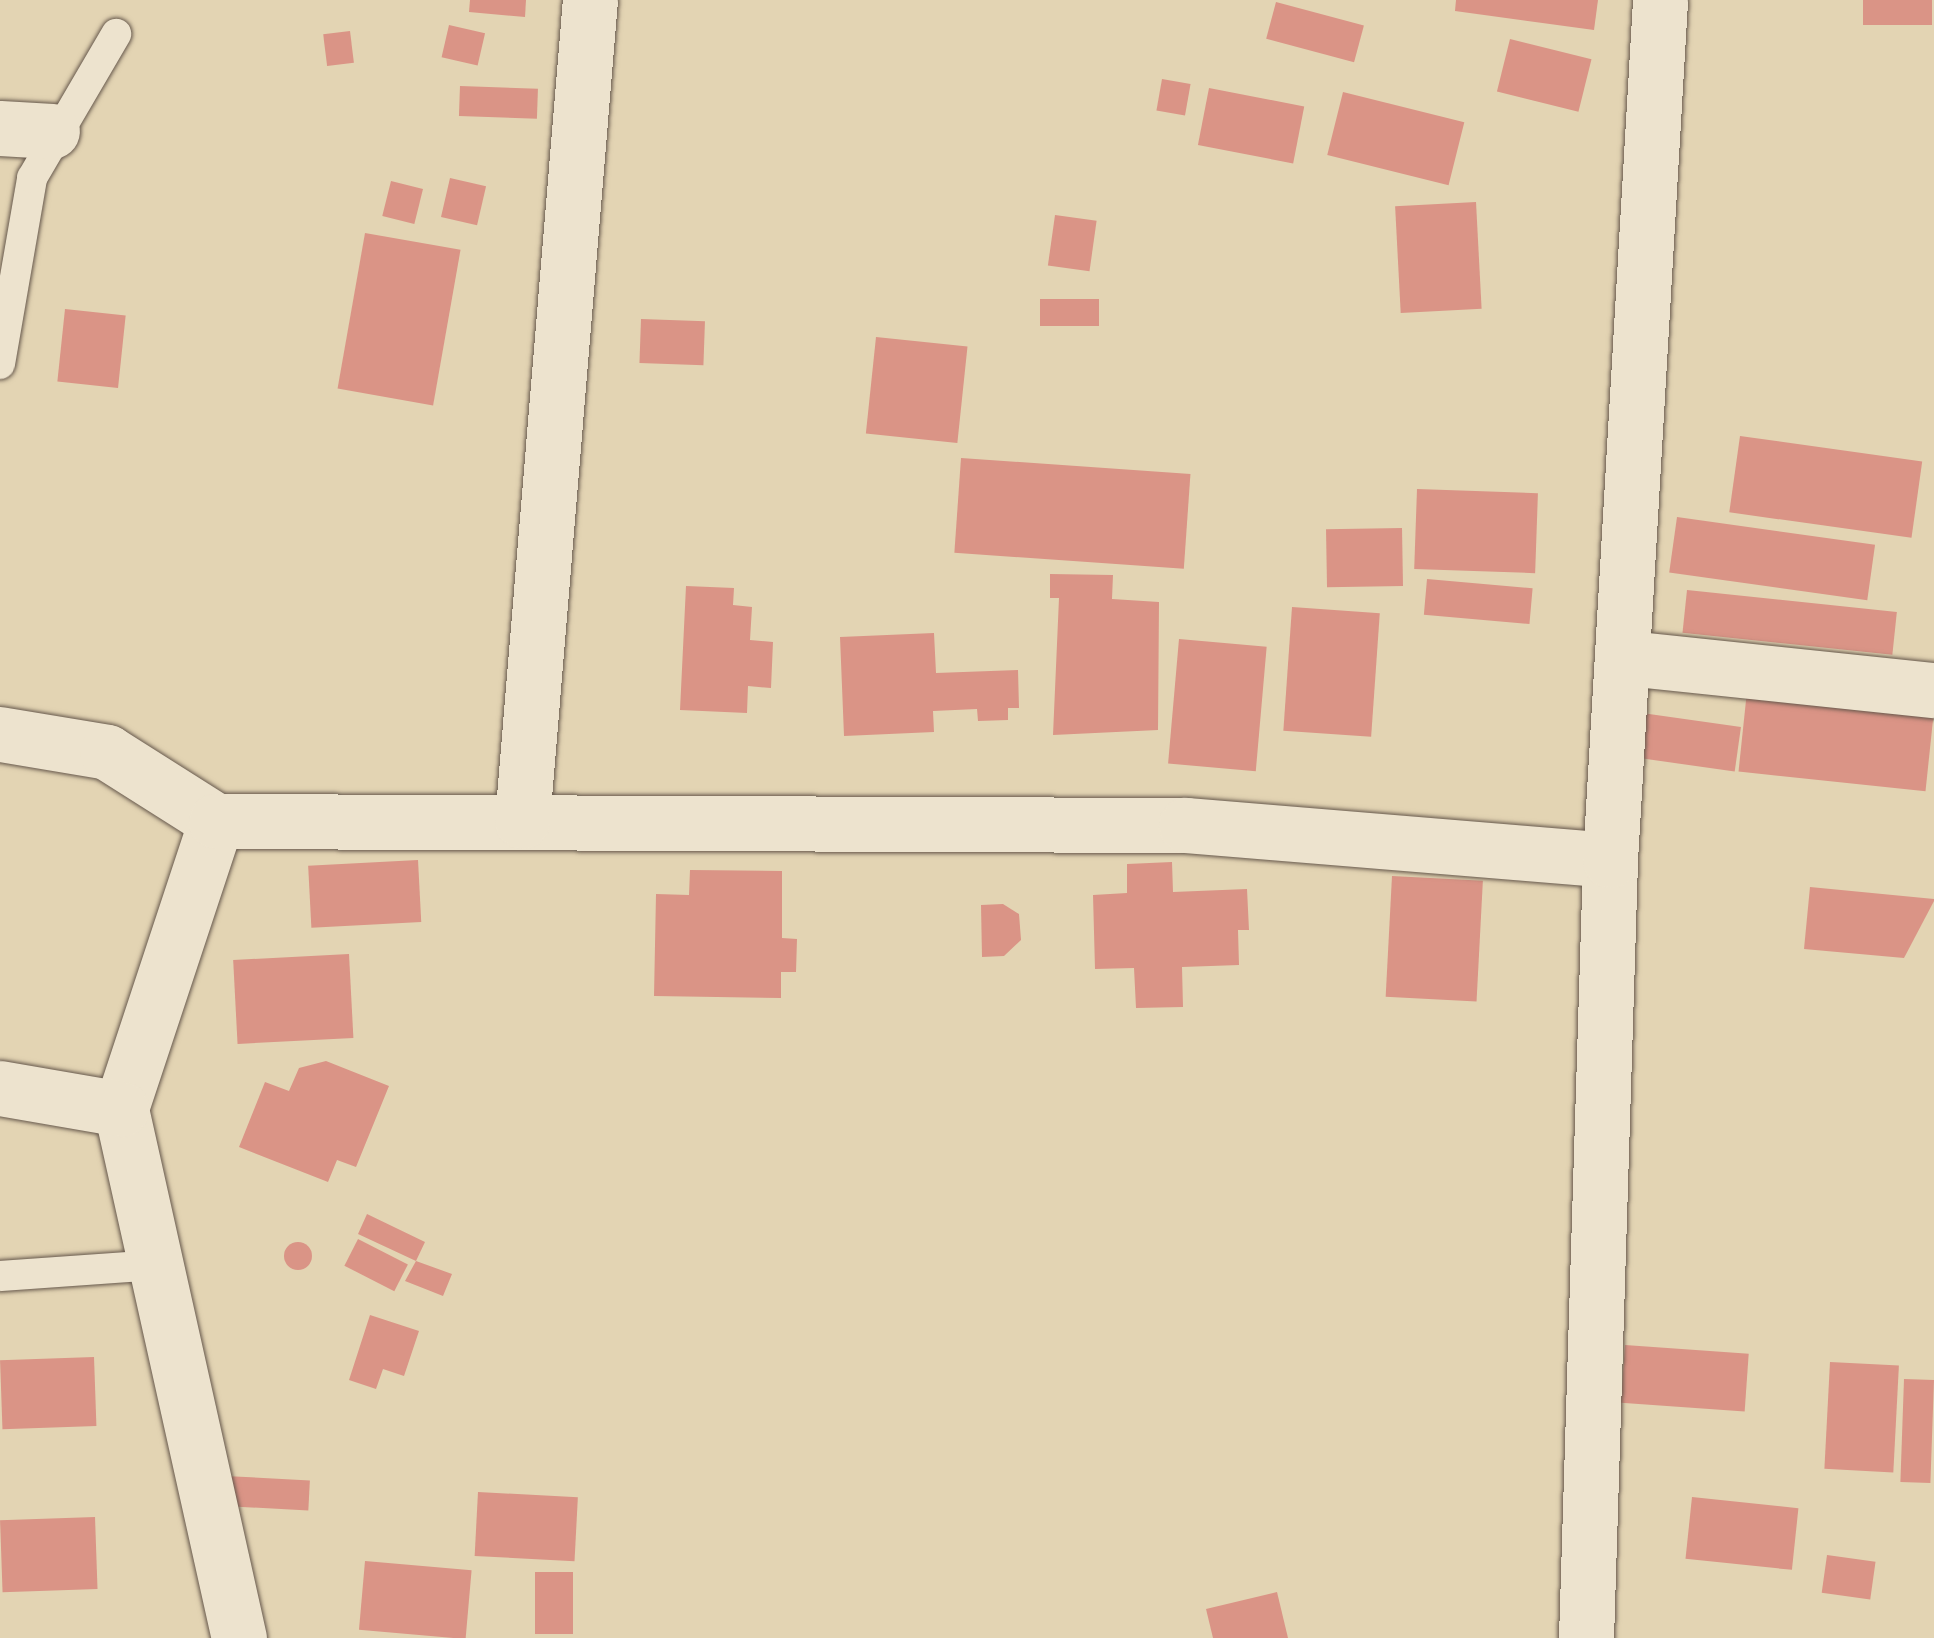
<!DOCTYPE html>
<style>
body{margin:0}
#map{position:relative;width:1934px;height:1638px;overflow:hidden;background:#e3d4b3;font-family:"Gentium Book Plus",serif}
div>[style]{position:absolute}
.building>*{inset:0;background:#da9486;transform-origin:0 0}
.round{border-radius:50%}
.roads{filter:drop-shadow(0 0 2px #66584c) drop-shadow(0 0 2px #66584c)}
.service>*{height:30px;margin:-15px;padding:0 15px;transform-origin:15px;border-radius:15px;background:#ede3ce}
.minor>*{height:55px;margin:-27.5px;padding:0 27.5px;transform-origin:27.5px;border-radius:27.5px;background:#ede3ce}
span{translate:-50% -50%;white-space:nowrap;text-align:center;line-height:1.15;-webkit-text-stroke:8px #ede3ce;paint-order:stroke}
</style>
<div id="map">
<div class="building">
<i style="clip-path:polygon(470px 0,526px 0,525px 17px,469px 12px)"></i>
<i style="clip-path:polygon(1456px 0,1598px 0,1594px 30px,1455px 11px)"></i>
<i style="left:1863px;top:0;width:69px;height:25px"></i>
<i style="left:1276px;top:2px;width:91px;height:38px;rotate:15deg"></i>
<i style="left:449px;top:25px;width:37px;height:33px;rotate:13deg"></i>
<i style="left:350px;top:31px;width:32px;height:27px;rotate:83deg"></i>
<i style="left:1510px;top:39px;width:84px;height:54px;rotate:14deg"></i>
<i style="left:1162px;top:79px;width:29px;height:32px;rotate:10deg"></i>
<i style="left:460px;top:86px;width:78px;height:30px;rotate:2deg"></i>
<i style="left:1209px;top:88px;width:97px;height:58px;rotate:11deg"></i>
<i style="left:1343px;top:92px;width:125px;height:65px;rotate:14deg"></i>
<i style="left:450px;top:178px;width:37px;height:40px;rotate:13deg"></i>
<i style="left:391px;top:181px;width:33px;height:36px;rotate:14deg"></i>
<i style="left:1476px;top:202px;width:107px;height:81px;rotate:87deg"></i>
<i style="left:1055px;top:215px;width:42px;height:51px;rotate:8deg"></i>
<i style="left:365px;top:233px;width:97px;height:158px;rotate:10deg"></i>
<i style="left:1040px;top:299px;width:59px;height:27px"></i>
<i style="left:65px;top:309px;width:61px;height:73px;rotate:6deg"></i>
<i style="left:641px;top:319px;width:64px;height:44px;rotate:2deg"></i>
<i style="left:876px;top:337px;width:92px;height:97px;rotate:6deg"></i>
<i style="left:1740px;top:436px;width:184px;height:77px;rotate:8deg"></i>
<i style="left:961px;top:458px;width:230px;height:95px;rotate:4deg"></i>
<i style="left:1417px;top:489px;width:121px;height:80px;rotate:2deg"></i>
<i style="left:1677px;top:517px;width:200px;height:56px;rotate:8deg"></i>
<i style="left:1402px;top:528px;width:58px;height:76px;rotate:89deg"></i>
<i style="clip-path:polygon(1050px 574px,1113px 575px,1112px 599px,1159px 602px,1158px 730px,1053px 735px,1059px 598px,1050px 598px)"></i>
<i style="left:1427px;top:579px;width:106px;height:36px;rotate:5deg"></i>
<i style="clip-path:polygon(686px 586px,734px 588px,733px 605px,752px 607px,750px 640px,773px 642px,771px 688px,748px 686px,747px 713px,680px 710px)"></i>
<i style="left:1687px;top:590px;width:211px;height:43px;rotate:6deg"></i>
<i style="left:1292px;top:607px;width:88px;height:124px;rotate:4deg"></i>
<i style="clip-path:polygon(934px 633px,936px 673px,1018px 670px,1019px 708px,1008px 708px,1008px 720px,978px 721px,977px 709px,933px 711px,934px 732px,844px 736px,840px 637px)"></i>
<i style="left:1179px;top:639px;width:88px;height:125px;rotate:5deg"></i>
<i style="left:1747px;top:691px;width:188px;height:81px;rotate:6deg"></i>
<i style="left:1635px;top:712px;width:107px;height:45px;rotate:8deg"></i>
<i style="left:418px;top:860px;width:62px;height:110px;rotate:87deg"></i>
<i style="clip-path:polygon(1172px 862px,1173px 892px,1247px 889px,1249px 930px,1238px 930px,1239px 965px,1182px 967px,1183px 1007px,1136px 1008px,1134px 968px,1095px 969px,1093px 895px,1127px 893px,1127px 864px)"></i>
<i style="clip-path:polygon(690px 870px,782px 871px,782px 938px,797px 939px,796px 972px,781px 972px,781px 998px,654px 996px,656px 894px,689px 895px)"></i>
<i style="left:1392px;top:876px;width:91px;height:121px;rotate:3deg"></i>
<i style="clip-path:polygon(1810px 887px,1934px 899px,1934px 901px,1904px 958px,1804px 949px)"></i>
<i style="clip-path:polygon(1003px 904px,1019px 914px,1021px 940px,1004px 956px,982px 957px,981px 905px)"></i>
<i style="left:349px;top:954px;width:84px;height:116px;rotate:87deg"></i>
<i style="clip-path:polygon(326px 1061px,389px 1086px,356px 1167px,337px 1160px,328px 1182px,239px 1147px,265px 1082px,289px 1091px,299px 1068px)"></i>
<i style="clip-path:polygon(367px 1214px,425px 1242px,416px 1261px,452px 1274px,443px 1296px,405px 1281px,416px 1261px,358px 1234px)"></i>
<i style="left:358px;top:1239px;width:56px;height:30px;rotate:27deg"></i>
<i class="round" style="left:284px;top:1242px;width:28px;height:28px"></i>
<i style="clip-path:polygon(370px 1315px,419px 1331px,404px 1376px,383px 1369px,376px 1389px,349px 1380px)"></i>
<i style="left:1625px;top:1345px;width:124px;height:58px;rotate:4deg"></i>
<i style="left:94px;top:1357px;width:69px;height:94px;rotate:88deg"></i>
<i style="left:1830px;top:1362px;width:69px;height:107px;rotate:3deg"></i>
<i style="left:1904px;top:1379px;width:30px;height:103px;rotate:2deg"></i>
<i style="left:225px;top:1476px;width:85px;height:30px;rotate:3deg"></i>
<i style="left:478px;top:1492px;width:100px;height:64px;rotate:3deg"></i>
<i style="left:1692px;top:1497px;width:107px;height:62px;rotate:6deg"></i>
<i style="left:95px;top:1517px;width:72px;height:95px;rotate:88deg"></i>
<i style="left:1827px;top:1555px;width:49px;height:38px;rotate:8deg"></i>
<i style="left:365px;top:1561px;width:107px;height:69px;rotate:5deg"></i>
<i style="left:535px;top:1572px;width:38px;height:62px"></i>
<i style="clip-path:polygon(1277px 1592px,1288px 1638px,1213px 1638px,1206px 1609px)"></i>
</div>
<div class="roads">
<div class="service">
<i style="left:0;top:364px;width:189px;rotate:-80.2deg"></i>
<i style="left:32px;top:178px;width:167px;rotate:-59.7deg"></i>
<i style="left:0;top:1276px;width:156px;rotate:-4deg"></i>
</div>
<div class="minor">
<i style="left:0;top:128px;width:52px;rotate:3.3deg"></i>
<i style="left:1627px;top:658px;width:309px;rotate:6deg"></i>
<i style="left:0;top:734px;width:109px;rotate:9.5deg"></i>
<i style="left:107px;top:752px;width:129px;rotate:32.3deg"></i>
<i style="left:216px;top:821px;width:303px;rotate:108.3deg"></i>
<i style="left:121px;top:1109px;width:542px;rotate:77.43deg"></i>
<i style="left:216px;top:821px;width:970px;rotate:0.24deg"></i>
<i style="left:1186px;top:825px;width:425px;rotate:4.7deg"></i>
<i style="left:522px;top:821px;width:824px;rotate:-85.27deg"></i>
<i style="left:0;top:1088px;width:123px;rotate:9.8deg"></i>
<i style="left:1586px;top:1638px;width:778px;rotate:-88.23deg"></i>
<i style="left:1610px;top:860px;width:861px;rotate:-86.67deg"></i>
</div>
</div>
</div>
